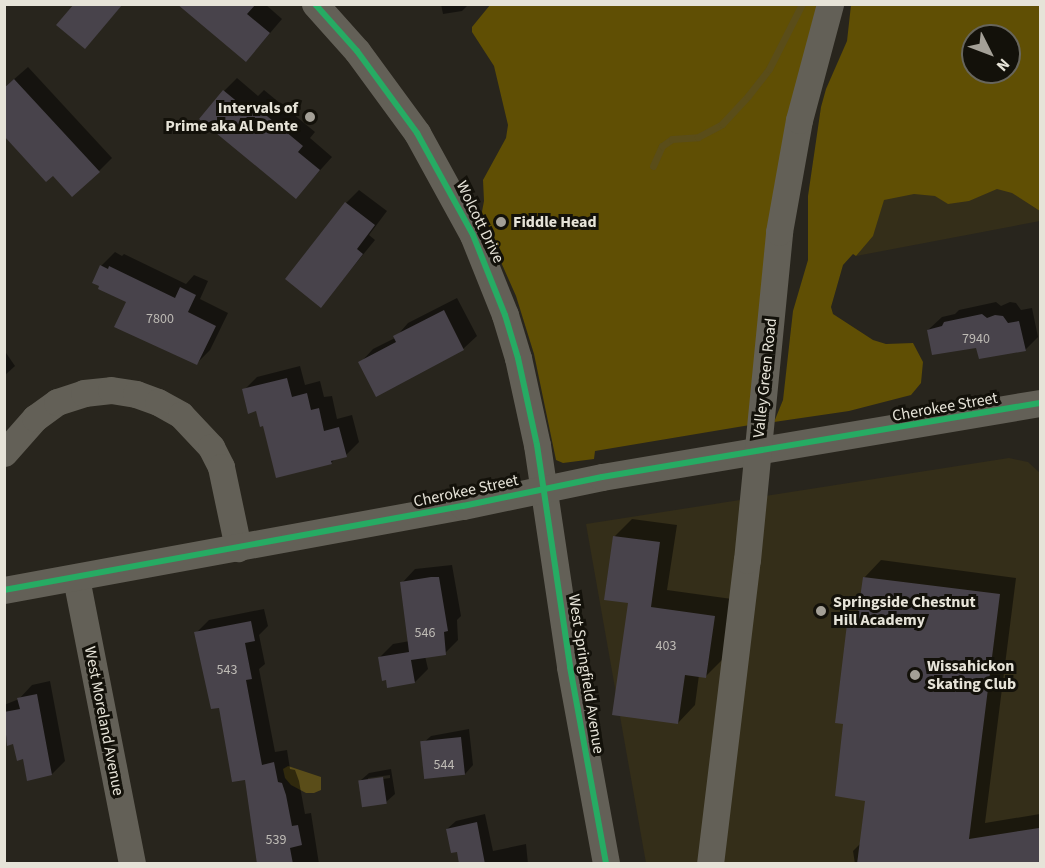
<!DOCTYPE html>
<style>
body{margin:0}
#map{position:relative;width:1045px;height:868px;overflow:hidden;background:#28251d;font-family:"Source Sans 3",sans-serif}
div>[style]{position:absolute}
.built>*{inset:0;background:#342e19}
.forest>*{inset:0;background:#604f04}
.water>*{inset:0;background:#5a4d19}
.shadow>*{inset:0;background:#0007}
.stream>*{height:7px;margin:-3.5px;padding:0 3.5px;transform-origin:3.5px;border-radius:3.5px;background:#5a4d19}
.building>*{inset:0;background:#48434b;transform-origin:0 0}
.street>*{height:27px;margin:-13.5px;padding:0 13.5px;transform-origin:13.5px;border-radius:13.5px;background:#636057}
.cycleway>*{height:6px;margin:-3px;padding:0 3px;transform-origin:3px;border-radius:3px;background:#26ab63}
.dots>*{width:16px;height:16px;translate:-50% -50%;box-sizing:border-box;border:3px solid #13110a;border-radius:50%}
span{translate:-50% -50%;white-space:nowrap;text-align:center;line-height:1.15;-webkit-text-stroke:6px #13110a;paint-order:stroke}
.number-label{font-size:14px;color:#bebbb5}
.number-label span{-webkit-text-stroke-width:0}
.poi-label{font-size:16px;color:#e6e3d8;font-weight:700}
.right{translate:-100% -50%;text-align:right}
.left{translate:0 -50%;text-align:left}
.street-label{font-size:16px;color:#e6e3d8}
.frame{position:absolute;inset:0;border:6px solid #e6e3d8;pointer-events:none}
.north{position:absolute;left:961px;top:24px;width:60px;height:60px;box-sizing:border-box;background:#13110a;border:2px solid #67655c;border-radius:50%;rotate:132deg;font-size:16px;font-weight:700;line-height:24px;text-align:center;color:#e6e3d8}
.north::after{content:'';display:block;margin:auto;width:21px;height:27px;background:#a4a097;clip-path:polygon(50% 0,100% 100%,50% 72%,0 100%)}
</style>
<div id="map">
<div class="built">
<i style="clip-path:polygon(evenodd,968px 5px,1040px 5px,1040px 221px,856px 256px,968px 5px,973px 36px,1009px 36px,1009px 72px,973px 72px,973px 36px)"></i>
<i style="clip-path:polygon(1009px 458px,1028px 462px,1040px 473px,1040px 863px,646px 863px,586px 524px)"></i>
</div>
<div class="forest">
<i style="clip-path:polygon(490px 5px,820px 5px,750px 425px,595px 451px,594px 459px,563px 463px,556px 460px,534px 354px,516px 296px,481px 217px,484px 201px,483px 180px,506px 138px,508px 125px,494px 66px,472px 32px,472px 27px)"></i>
<i style="clip-path:polygon(evenodd,851px 5px,1040px 5px,1040px 211px,1012px 193px,997px 189px,969px 201px,948px 204px,935px 196px,914px 194px,884px 200px,873px 236px,856px 256px,853px 254px,843px 265px,831px 307px,833px 314px,873px 340px,886px 344px,913px 343px,923px 362px,921px 383px,911px 395px,849px 411px,774px 422px,783px 400px,793px 311px,808px 260px,808px 196px,821px 107px,826px 89px,847px 41px,851px 5px,973px 36px,1009px 36px,1009px 72px,973px 72px,973px 36px)"></i>
</div>
<div class="water">
<i style="clip-path:polygon(288px 766px,321px 777px,321px 790px,314px 793px,306px 793px,291px 785px,285px 778px,283px 769px)"></i>
</div>
<div class="shadow">
<i style="clip-path:polygon(76px 4px,123px 4px,85px 47px)"></i>
<i style="clip-path:polygon(179px 4px,265px 4px,282px 19px,259px 46px)"></i>
<i style="clip-path:polygon(441px 4px,469px 4px,462px 11px,443px 14px)"></i>
<i style="clip-path:polygon(28px 67px,112px 158px,99px 171px,53px 174px,4px 88px)"></i>
<i style="clip-path:polygon(237px 78px,258px 96px,264px 90px,315px 132px,310px 138px,332px 157px,296px 197px,224px 91px)"></i>
<i style="clip-path:polygon(359px 190px,387px 211px,369px 235px,375px 240px,321px 306px,346px 203px)"></i>
<i style="clip-path:polygon(115px 252px,122px 256px,124px 254px,186px 284px,194px 275px,208px 281px,200px 299px,228px 313px,210px 350px,197px 363px,128px 302px,94px 282px,101px 266px)"></i>
<i style="clip-path:polygon(457px 298px,477px 336px,463px 349px,360px 363px,373px 349px,395px 338px,408px 323px)"></i>
<i style="clip-path:polygon(996px 302px,1001px 306px,1010px 302px,1016px 303px,1021px 310px,1032px 308px,1038px 337px,1025px 350px,977px 346px,928px 330px,942px 317px,955px 314px,959px 310px)"></i>
<i style="clip-path:polygon(4px 350px,15px 366px,4px 376px)"></i>
<i style="clip-path:polygon(300px 366px,305px 385px,320px 381px,324px 397px,332px 396px,337px 419px,352px 415px,359px 442px,346px 455px,336px 458px,331px 463px,264px 424px,244px 390px,257px 377px)"></i>
<i style="clip-path:polygon(632px 519px,677px 525px,667px 590px,732px 599px,723px 659px,706px 676px,699px 675px,695px 705px,678px 723px,629px 602px,615px 536px)"></i>
<i style="clip-path:polygon(881px 560px,1016px 578px,985px 823px,1040px 814px,1040px 864px,855px 864px,853px 851px,861px 843px,867px 800px,844px 723px,849px 625px,859px 615px,864px 578px)"></i>
<i style="clip-path:polygon(452px 565px,461px 616px,457px 620px,458px 640px,445px 653px,425px 656px,428px 669px,415px 682px,379px 658px,393px 644px,410px 641px,402px 583px,415px 569px)"></i>
<i style="clip-path:polygon(264px 609px,268px 626px,259px 635px,265px 664px,259px 669px,275px 752px,287px 750px,290px 769px,295px 770px,299px 781px,305px 814px,311px 813px,319px 864px,258px 864px,246px 778px,196px 633px,209px 620px)"></i>
<i style="clip-path:polygon(50px 681px,65px 761px,52px 774px,24px 758px,14px 742px,8px 744px,4px 731px,4px 705px,19px 699px,32px 685px)"></i>
<i style="clip-path:polygon(469px 729px,473px 765px,465px 774px,422px 744px,431px 736px)"></i>
<i style="clip-path:polygon(evenodd,391px 769px,395px 794px,386px 802px,360px 781px,369px 773px,391px 769px,390px 775px,390px 778px,368px 781px,368px 778px,390px 775px)"></i>
<i style="clip-path:polygon(485px 814px,493px 851px,526px 844px,528px 864px,461px 864px,458px 850px,447px 829px,456px 821px)"></i>
</div>
<div class="stream">
<i style="left:653px;top:166px;width:22px;rotate:-66deg"></i>
<i style="left:662px;top:146px;width:12px;rotate:-35deg"></i>
<i style="left:672px;top:139px;width:26px;rotate:-4deg"></i>
<i style="left:698px;top:137px;width:27px;rotate:-28deg"></i>
<i style="left:722px;top:124px;width:38px;rotate:-47deg"></i>
<i style="left:748px;top:96px;width:34px;rotate:-52deg"></i>
<i style="left:769px;top:69px;width:73px;rotate:-63.1deg"></i>
</div>
<div class="building">
<i style="clip-path:polygon(74px 4px,123px 4px,85px 49px,56px 25px)"></i>
<i style="clip-path:polygon(177px 4px,256px 4px,247px 14px,270px 33px,246px 62px)"></i>
<i style="clip-path:polygon(14px 79px,100px 172px,72px 197px,53px 176px,46px 182px,4px 136px,4px 88px)"></i>
<i style="clip-path:polygon(223px 90px,245px 108px,250px 102px,303px 146px,298px 152px,320px 170px,296px 199px,199px 119px)"></i>
<i style="clip-path:polygon(345px 202px,375px 225px,357px 249px,363px 254px,321px 308px,285px 279px)"></i>
<i style="clip-path:polygon(100px 265px,108px 269px,109px 266px,175px 298px,180px 287px,196px 295px,188px 312px,216px 326px,197px 365px,114px 327px,126px 302px,98px 289px,99px 286px,92px 283px)"></i>
<i style="clip-path:polygon(444px 310px,464px 350px,376px 397px,358px 362px,396px 342px,393px 336px)"></i>
<i style="clip-path:polygon(982px 314px,987px 318px,995px 315px,1003px 316px,1008px 323px,1019px 321px,1026px 351px,979px 359px,976px 348px,932px 355px,927px 330px,942px 326px,944px 322px)"></i>
<i style="clip-path:polygon(287px 378px,292px 397px,307px 393px,311px 410px,319px 408px,324px 431px,339px 427px,347px 457px,331px 461px,332px 464px,276px 478px,263px 426px,260px 427px,256px 411px,248px 414px,242px 389px)"></i>
<i style="clip-path:polygon(613px 536px,660px 542px,651px 607px,715px 616px,706px 678px,685px 675px,678px 724px,612px 715px,628px 603px,604px 600px)"></i>
<i style="clip-path:polygon(431px 577px,439px 577px,448px 631px,444px 632px,446px 655px,411px 660px,415px 683px,387px 688px,386px 680px,382px 681px,378px 657px,409px 652px,400px 582px)"></i>
<i style="clip-path:polygon(863px 577px,1000px 594px,969px 839px,1039px 828px,1041px 864px,857px 864px,865px 801px,835px 796px,843px 724px,835px 723px,847px 624px,856px 626px)"></i>
<i style="clip-path:polygon(251px 621px,255px 641px,245px 643px,252px 679px,246px 680px,262px 765px,274px 762px,278px 782px,282px 783px,286px 795px,292px 826px,298px 825px,302px 845px,290px 848px,293px 864px,257px 864px,245px 780px,232px 782px,219px 708px,211px 709px,194px 632px)"></i>
<i style="clip-path:polygon(37px 694px,52px 775px,27px 781px,23px 759px,17px 761px,13px 744px,7px 746px,4px 712px,20px 709px,17px 698px)"></i>
<i style="left:461px;top:737px;width:38px;height:41px;rotate:84deg"></i>
<i style="left:383px;top:777px;width:27px;height:25px;rotate:82deg"></i>
<i style="clip-path:polygon(477px 822px,485px 864px,459px 864px,457px 852px,451px 853px,446px 829px)"></i>
</div>
<div class="street">
<i style="left:315px;top:4px;width:63px;rotate:48.2deg"></i>
<i style="left:357px;top:51px;width:102px;rotate:53.8deg"></i>
<i style="left:417px;top:133px;width:116px;rotate:61.2deg"></i>
<i style="left:473px;top:235px;width:86px;rotate:68.2deg"></i>
<i style="left:505px;top:315px;width:45px;rotate:73.2deg"></i>
<i style="left:518px;top:358px;width:89px;rotate:77.7deg"></i>
<i style="left:537px;top:445px;width:224px;rotate:81.5deg"></i>
<i style="left:570px;top:667px;width:200px;rotate:79.6deg"></i>
<i style="left:4px;top:453px;width:47px;rotate:-48.5deg"></i>
<i style="left:35px;top:418px;width:27px;rotate:-36deg"></i>
<i style="left:57px;top:402px;width:28px;rotate:-18deg"></i>
<i style="left:84px;top:393px;width:27px;rotate:-6deg"></i>
<i style="left:111px;top:390px;width:25px;rotate:9deg"></i>
<i style="left:136px;top:394px;width:23px;rotate:20deg"></i>
<i style="left:158px;top:402px;width:26px;rotate:29deg"></i>
<i style="left:181px;top:415px;width:44px;rotate:46.8deg"></i>
<i style="left:211px;top:447px;width:22px;rotate:63deg"></i>
<i style="left:221px;top:467px;width:83px;rotate:78.1deg"></i>
<i style="left:76px;top:578px;width:291px;rotate:78.9deg"></i>
<i style="left:4px;top:590px;width:467px;rotate:-10.4deg"></i>
<i style="left:463px;top:506px;width:142px;rotate:-11.8deg"></i>
<i style="left:602px;top:477px;width:444px;rotate:-9.6deg"></i>
<i style="left:710px;top:864px;width:306px;rotate:-83.1deg"></i>
<i style="left:747px;top:560px;width:330px;rotate:-84.4deg"></i>
<i style="left:779px;top:232px;width:114px;rotate:-79.9deg"></i>
<i style="left:799px;top:120px;width:120px;rotate:-75deg"></i>
</div>
<div class="cycleway">
<i style="left:315px;top:4px;width:63px;rotate:48.2deg"></i>
<i style="left:357px;top:51px;width:102px;rotate:53.8deg"></i>
<i style="left:417px;top:133px;width:116px;rotate:61.2deg"></i>
<i style="left:473px;top:235px;width:86px;rotate:68.2deg"></i>
<i style="left:505px;top:315px;width:45px;rotate:73.2deg"></i>
<i style="left:518px;top:358px;width:89px;rotate:77.7deg"></i>
<i style="left:537px;top:445px;width:224px;rotate:81.5deg"></i>
<i style="left:570px;top:667px;width:200px;rotate:79.6deg"></i>
<i style="left:4px;top:590px;width:467px;rotate:-10.4deg"></i>
<i style="left:463px;top:506px;width:142px;rotate:-11.8deg"></i>
<i style="left:602px;top:477px;width:444px;rotate:-9.6deg"></i>
</div>
<div class="dots">
<i style="left:310px;top:117px;background:#a4a097"></i>
<i style="left:501px;top:222px;background:#a4a097"></i>
<i style="left:821px;top:611px;background:#a4a097"></i>
<i style="left:915px;top:675px;background:#a4a097"></i>
</div>
<div class="number-label">
<span style="left:160px;top:319px">7800</span>
<span style="left:976px;top:339px">7940</span>
<span style="left:425px;top:633px">546</span>
<span style="left:666px;top:646px">403</span>
<span style="left:227px;top:670px">543</span>
<span style="left:444px;top:765px">544</span>
<span style="left:276px;top:840px">539</span>
</div>
<div class="poi-label">
<span class="right" style="left:298px;top:117px">Intervals of<br>Prime aka Al Dente</span>
<span class="left" style="left:513px;top:222px">Fiddle Head</span>
<span class="left" style="left:833px;top:611px">Springside Chestnut<br>Hill Academy</span>
<span class="left" style="left:927px;top:675px">Wissahickon<br>Skating Club</span>
</div>
<div class="street-label">
<span style="left:480px;top:222px;rotate:64deg">Wolcott Drive</span>
<span style="left:765px;top:378px;rotate:-84deg">Valley Green Road</span>
<span style="left:945px;top:407px;rotate:-10deg">Cherokee Street</span>
<span style="left:466px;top:491px;rotate:-12deg">Cherokee Street</span>
<span style="left:586px;top:674px;rotate:81deg">West Springfield Avenue</span>
<span style="left:104px;top:721px;rotate:79deg">West Moreland Avenue</span>
</div>
<div class="frame"></div>
<div class="north">N</div>
</div>
